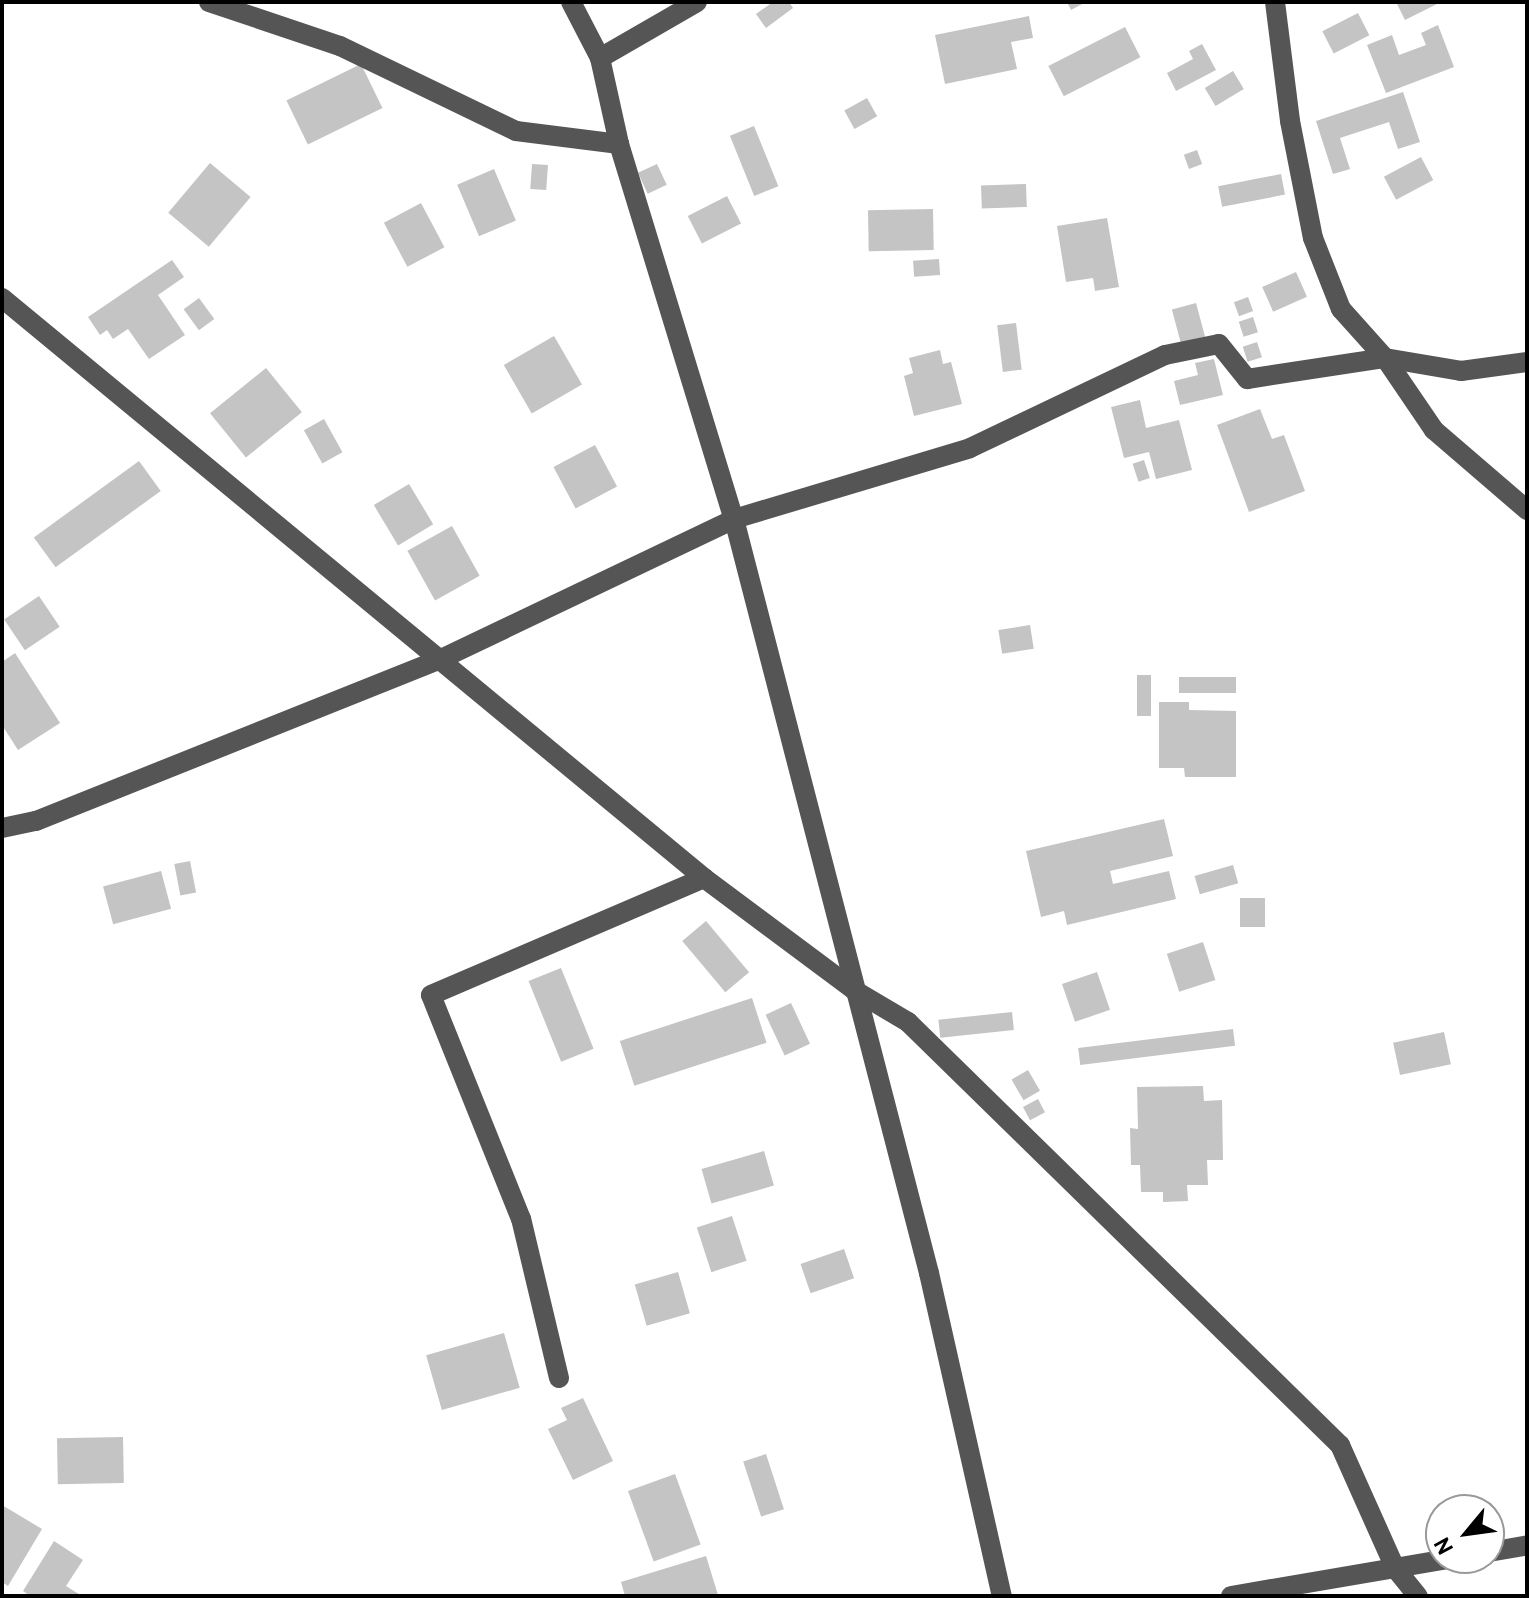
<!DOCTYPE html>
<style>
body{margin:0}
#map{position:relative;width:1529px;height:1598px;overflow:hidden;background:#fff;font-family:Overpass,sans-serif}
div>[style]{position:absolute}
.building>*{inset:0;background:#c4c4c4;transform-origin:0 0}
.minor>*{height:20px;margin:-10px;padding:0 10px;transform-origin:10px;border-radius:10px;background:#555}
span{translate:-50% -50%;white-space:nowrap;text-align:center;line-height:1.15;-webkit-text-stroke:8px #fff;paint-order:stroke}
.frame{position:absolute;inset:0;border:4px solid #000;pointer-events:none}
.north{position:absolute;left:1425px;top:1494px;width:80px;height:80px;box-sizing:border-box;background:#fff;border:2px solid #999;border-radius:50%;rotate:241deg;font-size:22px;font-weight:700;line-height:32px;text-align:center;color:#000}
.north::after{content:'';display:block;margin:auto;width:28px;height:36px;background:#000;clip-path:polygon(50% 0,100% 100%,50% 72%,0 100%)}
</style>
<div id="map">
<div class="building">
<i style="clip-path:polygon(773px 2px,789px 2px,793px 8px,766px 28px,756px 14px)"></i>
<i style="clip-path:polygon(1067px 2px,1086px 2px,1071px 10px)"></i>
<i style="clip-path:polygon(1396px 2px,1441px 2px,1405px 20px)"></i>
<i style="left:1358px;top:13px;width:25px;height:40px;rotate:63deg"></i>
<i style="clip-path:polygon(1029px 16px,1033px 38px,1011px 42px,1017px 69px,945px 84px,935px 35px)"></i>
<i style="clip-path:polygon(1438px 25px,1454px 67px,1386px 93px,1367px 45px,1392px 35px,1399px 55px,1426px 45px,1421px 33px)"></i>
<i style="left:1125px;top:27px;width:34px;height:86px;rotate:63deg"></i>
<i style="clip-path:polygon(1202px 44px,1216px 70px,1176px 91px,1167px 73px,1193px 59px,1189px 51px)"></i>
<i style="left:361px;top:64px;width:49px;height:83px;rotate:64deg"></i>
<i style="left:1233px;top:71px;width:21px;height:33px;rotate:59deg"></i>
<i style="clip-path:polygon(1403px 92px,1420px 142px,1398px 149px,1389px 122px,1340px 138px,1350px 169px,1333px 174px,1316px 121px)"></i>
<i style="left:867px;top:98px;width:21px;height:26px;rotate:61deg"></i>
<i style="left:754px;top:126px;width:65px;height:26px;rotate:68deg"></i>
<i style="left:1197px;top:150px;width:15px;height:14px;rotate:70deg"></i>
<i style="left:1421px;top:157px;width:26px;height:42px;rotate:62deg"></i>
<i style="left:210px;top:163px;width:53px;height:65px;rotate:40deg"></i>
<i style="left:532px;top:164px;width:16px;height:25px;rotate:4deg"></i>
<i style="left:657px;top:164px;width:23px;height:21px;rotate:65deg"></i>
<i style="left:494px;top:169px;width:56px;height:40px;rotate:67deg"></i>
<i style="left:1281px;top:174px;width:21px;height:64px;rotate:79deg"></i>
<i style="left:1026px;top:184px;width:23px;height:45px;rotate:88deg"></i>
<i style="left:727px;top:196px;width:31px;height:44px;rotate:63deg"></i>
<i style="left:421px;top:203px;width:50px;height:42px;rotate:62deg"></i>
<i style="left:933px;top:209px;width:41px;height:65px;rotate:89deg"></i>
<i style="clip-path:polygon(1107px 218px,1119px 287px,1095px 291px,1093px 278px,1066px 282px,1057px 226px)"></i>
<i style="left:939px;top:259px;width:16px;height:26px;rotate:86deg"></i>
<i style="clip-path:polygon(172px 260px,184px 277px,158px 295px,185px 335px,149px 359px,128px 329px,113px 339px,107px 330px,100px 335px,88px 317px)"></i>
<i style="left:1296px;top:272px;width:27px;height:37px;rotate:66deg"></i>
<i style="left:1248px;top:297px;width:15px;height:15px;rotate:70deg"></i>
<i style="left:199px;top:298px;width:26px;height:19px;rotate:54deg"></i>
<i style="left:1196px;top:303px;width:35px;height:25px;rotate:75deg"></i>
<i style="left:1253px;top:317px;width:16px;height:15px;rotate:72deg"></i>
<i style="left:1016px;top:323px;width:47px;height:19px;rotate:83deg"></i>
<i style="left:554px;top:336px;width:56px;height:58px;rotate:60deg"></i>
<i style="left:1257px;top:342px;width:16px;height:15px;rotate:72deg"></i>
<i style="clip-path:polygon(940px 350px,943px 364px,951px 362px,962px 404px,914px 416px,904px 376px,913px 373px,909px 358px)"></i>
<i style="clip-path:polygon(1214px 359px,1223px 395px,1180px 405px,1174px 381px,1198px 375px,1195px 363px)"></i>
<i style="left:266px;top:368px;width:57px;height:72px;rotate:51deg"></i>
<i style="clip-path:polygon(1140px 400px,1146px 428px,1179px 420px,1192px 470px,1156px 479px,1149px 452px,1124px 458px,1111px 407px)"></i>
<i style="clip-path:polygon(1260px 409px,1272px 439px,1284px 435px,1305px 491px,1249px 512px,1217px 425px)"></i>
<i style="left:324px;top:419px;width:38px;height:23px;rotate:61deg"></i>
<i style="left:595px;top:445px;width:47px;height:47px;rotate:62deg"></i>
<i style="left:1144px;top:460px;width:19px;height:12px;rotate:72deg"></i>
<i style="left:139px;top:461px;width:37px;height:130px;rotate:54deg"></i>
<i style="left:409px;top:484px;width:47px;height:41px;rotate:59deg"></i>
<i style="left:452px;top:526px;width:57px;height:51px;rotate:61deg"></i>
<i style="left:39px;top:596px;width:37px;height:42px;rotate:56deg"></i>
<i style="left:1030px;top:625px;width:24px;height:32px;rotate:81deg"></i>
<i style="clip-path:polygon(15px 653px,60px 723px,18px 750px,2px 725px,2px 662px)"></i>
<i style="left:1137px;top:675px;width:14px;height:41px"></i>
<i style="left:1179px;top:677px;width:57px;height:16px"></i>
<i style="clip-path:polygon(1159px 702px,1189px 702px,1189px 710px,1236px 711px,1236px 777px,1185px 777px,1184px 768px,1159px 768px)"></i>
<i style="clip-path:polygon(1164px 819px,1173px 856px,1110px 871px,1113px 884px,1169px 871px,1176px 899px,1067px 925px,1064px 911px,1041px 917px,1026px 851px)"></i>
<i style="left:190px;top:861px;width:32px;height:16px;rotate:79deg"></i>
<i style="left:1233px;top:865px;width:19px;height:40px;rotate:74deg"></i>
<i style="left:161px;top:871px;width:39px;height:60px;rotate:75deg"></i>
<i style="left:1240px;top:898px;width:25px;height:29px"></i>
<i style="left:706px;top:921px;width:67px;height:31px;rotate:50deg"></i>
<i style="left:1203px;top:942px;width:40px;height:38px;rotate:72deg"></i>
<i style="left:561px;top:968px;width:87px;height:35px;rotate:68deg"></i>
<i style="left:1097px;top:972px;width:40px;height:37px;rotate:71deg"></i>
<i style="left:752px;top:998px;width:47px;height:139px;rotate:72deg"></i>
<i style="left:791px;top:1003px;width:45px;height:28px;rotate:65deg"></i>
<i style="left:1012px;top:1012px;width:18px;height:74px;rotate:84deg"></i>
<i style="left:1233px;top:1029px;width:17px;height:156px;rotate:83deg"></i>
<i style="left:1444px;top:1032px;width:33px;height:52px;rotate:78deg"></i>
<i style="left:1028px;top:1070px;width:24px;height:19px;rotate:60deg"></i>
<i style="clip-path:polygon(1203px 1086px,1204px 1101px,1222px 1100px,1223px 1160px,1207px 1160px,1208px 1185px,1187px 1185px,1188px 1201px,1163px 1202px,1163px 1192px,1141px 1192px,1140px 1165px,1131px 1165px,1130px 1128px,1138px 1129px,1137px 1087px)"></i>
<i style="left:1038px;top:1099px;width:15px;height:17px;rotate:62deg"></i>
<i style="left:764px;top:1151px;width:36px;height:65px;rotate:74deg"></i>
<i style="left:732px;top:1216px;width:47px;height:37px;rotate:72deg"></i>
<i style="left:844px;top:1249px;width:31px;height:46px;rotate:71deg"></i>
<i style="left:678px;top:1272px;width:43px;height:45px;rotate:74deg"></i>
<i style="left:504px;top:1333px;width:57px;height:81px;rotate:74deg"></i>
<i style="clip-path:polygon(583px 1398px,613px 1461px,573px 1480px,548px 1429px,567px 1420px,561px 1408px)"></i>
<i style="left:123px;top:1437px;width:46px;height:66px;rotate:89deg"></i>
<i style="left:766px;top:1454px;width:58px;height:24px;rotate:72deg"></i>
<i style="left:675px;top:1474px;width:75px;height:50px;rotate:70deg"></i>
<i style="clip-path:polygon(2px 1505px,42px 1529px,8px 1586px,2px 1582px)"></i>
<i style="clip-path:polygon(54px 1541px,83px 1560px,66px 1586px,82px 1596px,30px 1596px,23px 1591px)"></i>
<i style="clip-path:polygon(706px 1556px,718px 1595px,625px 1596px,621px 1582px)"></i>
</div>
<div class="minor">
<i style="left:209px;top:2px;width:138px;rotate:18.6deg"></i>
<i style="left:340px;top:46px;width:195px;rotate:25.8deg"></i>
<i style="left:516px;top:131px;width:104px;rotate:7.2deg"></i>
<i style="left:571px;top:2px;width:63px;rotate:62.6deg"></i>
<i style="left:600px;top:58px;width:88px;rotate:77.5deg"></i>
<i style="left:619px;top:144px;width:392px;rotate:73deg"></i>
<i style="left:734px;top:519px;width:779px;rotate:75.5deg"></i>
<i style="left:929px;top:1273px;width:331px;rotate:77.3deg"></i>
<i style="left:1275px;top:2px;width:120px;rotate:82.8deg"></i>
<i style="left:1290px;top:121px;width:119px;rotate:78.9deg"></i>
<i style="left:1313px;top:238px;width:76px;rotate:68.5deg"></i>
<i style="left:1341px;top:309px;width:66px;rotate:48.1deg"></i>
<i style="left:1385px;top:358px;width:87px;rotate:55.8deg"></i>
<i style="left:1434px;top:430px;width:123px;rotate:40.7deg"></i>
<i style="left:600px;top:58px;width:112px;rotate:-30deg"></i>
<i style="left:2px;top:298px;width:911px;rotate:39.56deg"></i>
<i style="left:704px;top:878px;width:187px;rotate:36.7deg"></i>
<i style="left:854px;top:990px;width:63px;rotate:30.7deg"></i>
<i style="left:908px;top:1022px;width:605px;rotate:44.4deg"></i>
<i style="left:1340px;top:1445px;width:135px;rotate:65.9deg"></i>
<i style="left:1395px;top:1568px;width:36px;rotate:51deg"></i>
<i style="left:2px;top:828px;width:35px;rotate:-12deg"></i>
<i style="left:36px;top:821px;width:436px;rotate:-21.8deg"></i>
<i style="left:441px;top:659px;width:325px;rotate:-25.5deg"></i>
<i style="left:734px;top:519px;width:246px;rotate:-16.7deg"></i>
<i style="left:970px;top:448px;width:216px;rotate:-25.5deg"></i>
<i style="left:1165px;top:355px;width:55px;rotate:-11.5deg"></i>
<i style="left:1219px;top:344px;width:45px;rotate:51.3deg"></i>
<i style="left:1247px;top:379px;width:140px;rotate:-8.7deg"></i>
<i style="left:1385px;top:358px;width:77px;rotate:9.7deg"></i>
<i style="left:1461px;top:371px;width:67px;rotate:-7.8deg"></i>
<i style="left:559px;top:1378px;width:163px;rotate:-103.4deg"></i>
<i style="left:521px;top:1219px;width:241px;rotate:-111.9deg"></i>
<i style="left:431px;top:995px;width:297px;rotate:-23.2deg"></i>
<i style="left:1489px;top:1552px;width:39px;rotate:-10deg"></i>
<i style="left:1231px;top:1596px;width:225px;rotate:-9.7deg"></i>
</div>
<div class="frame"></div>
<div class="north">N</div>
</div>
